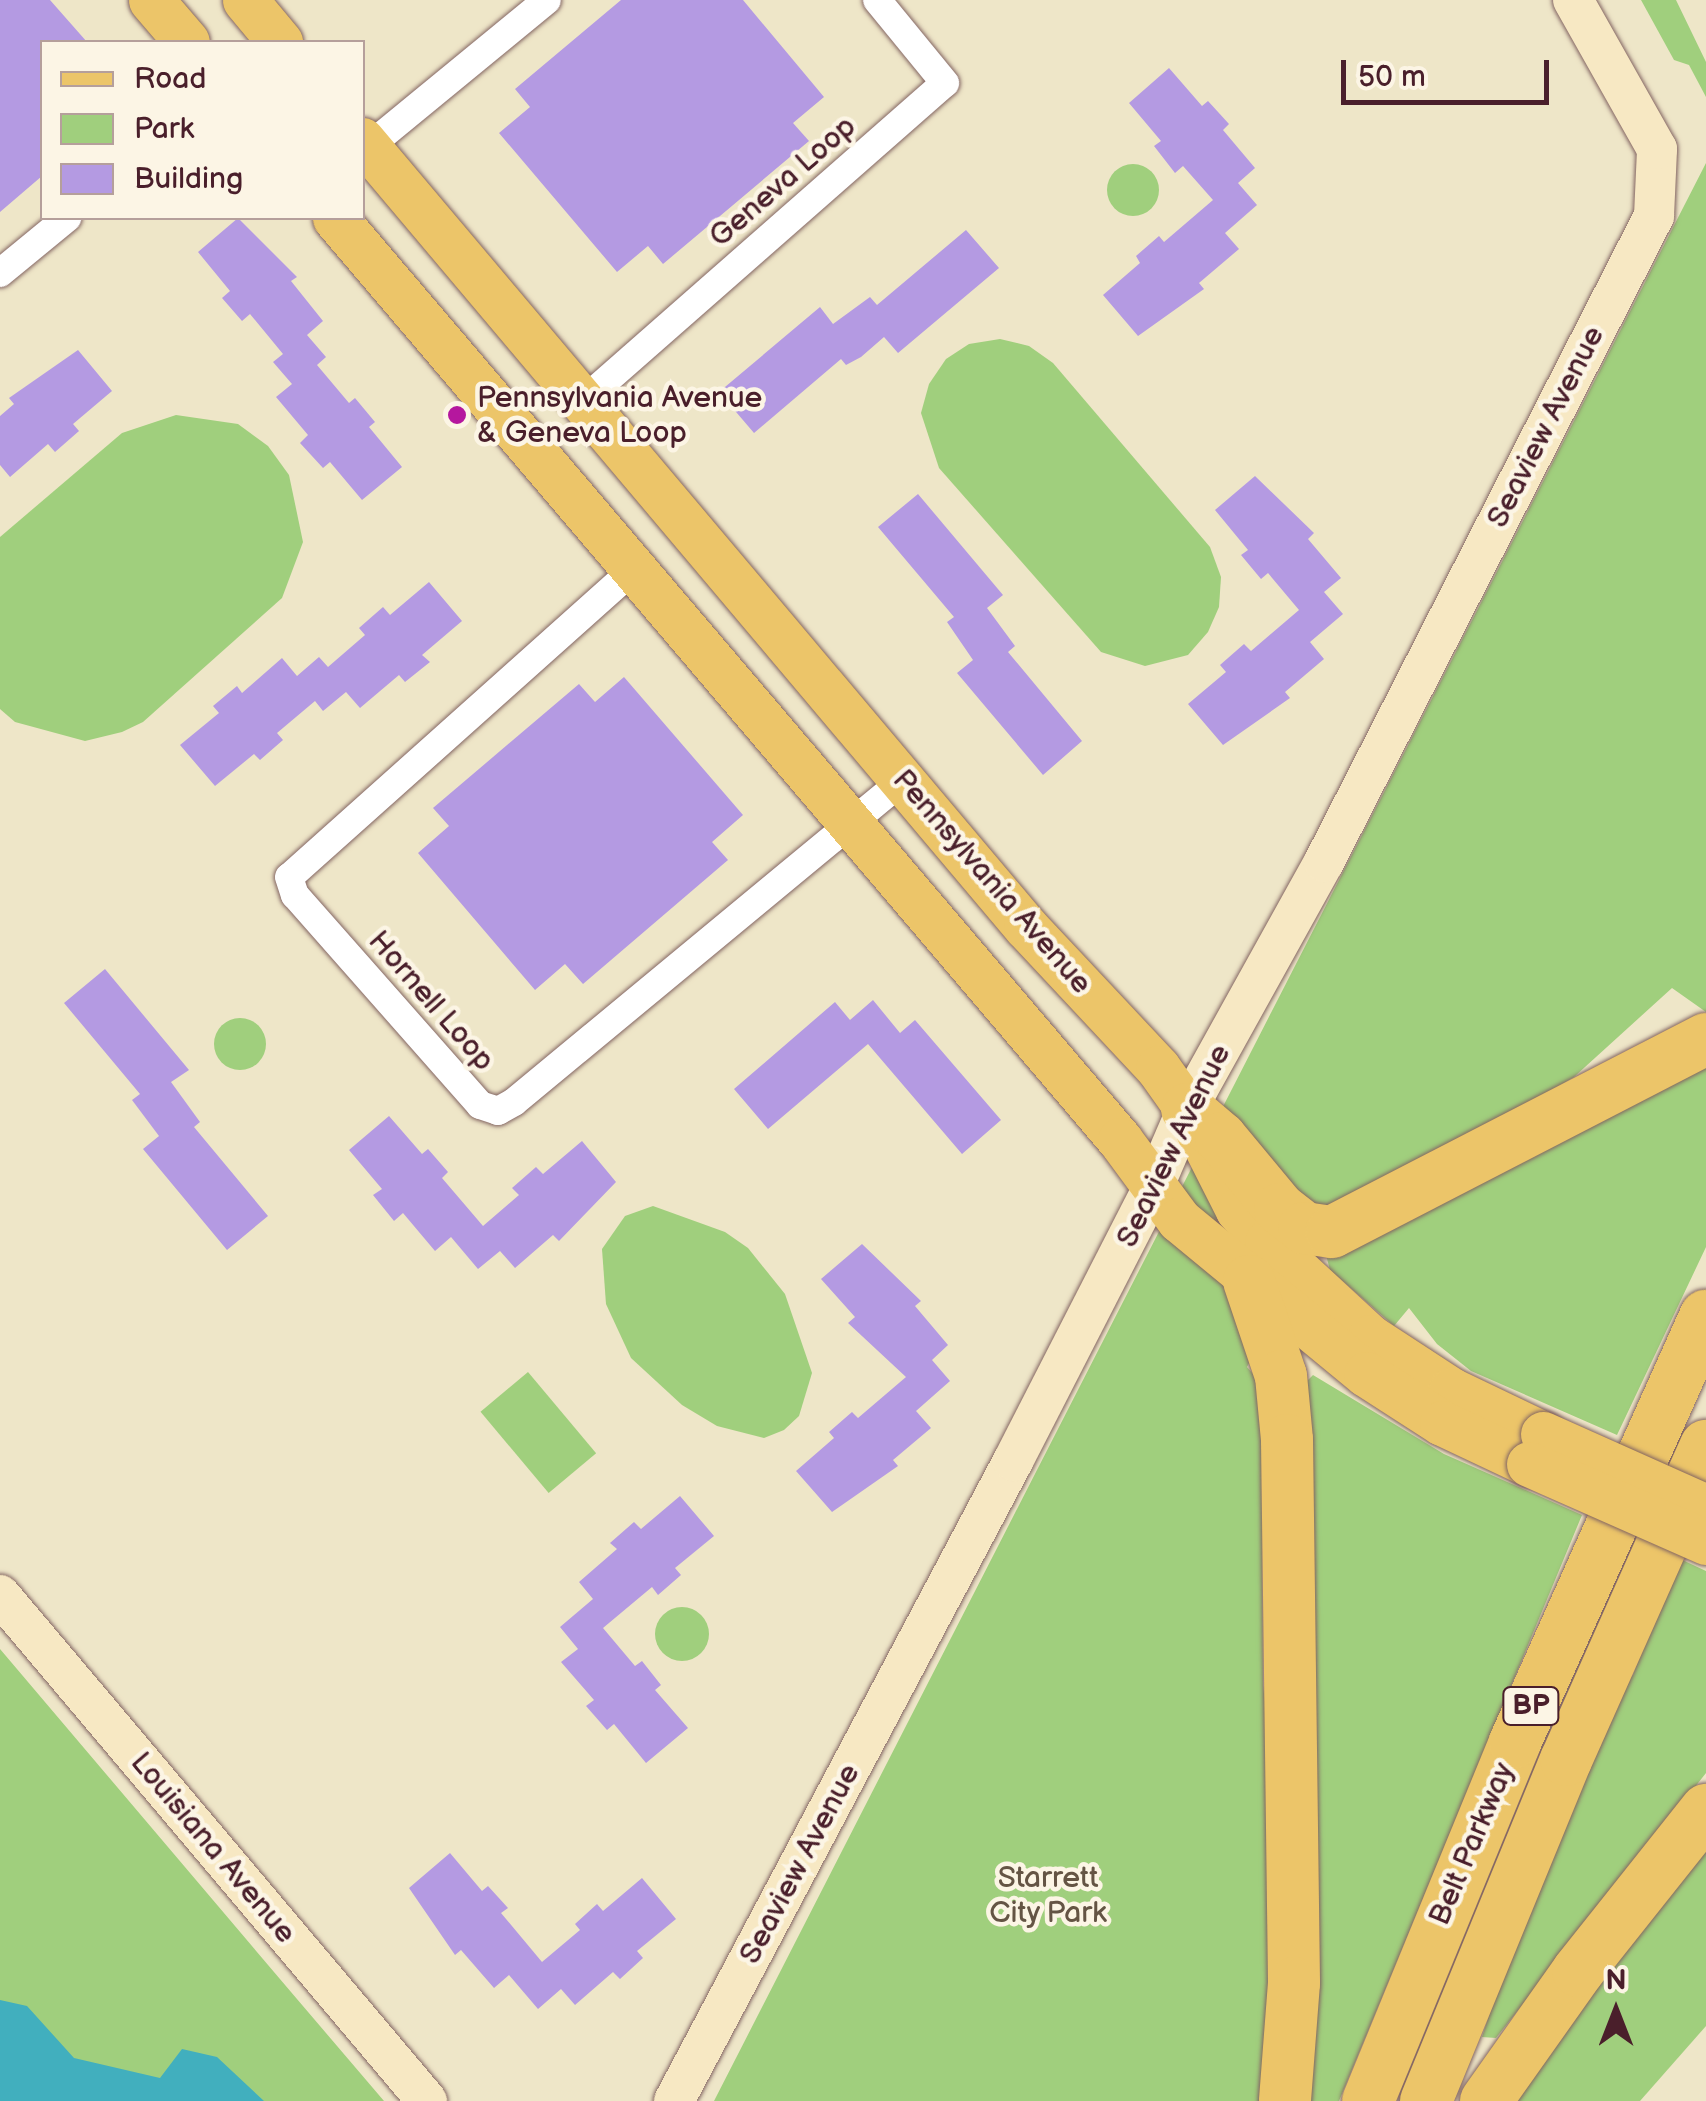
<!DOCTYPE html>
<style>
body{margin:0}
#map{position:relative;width:1706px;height:2101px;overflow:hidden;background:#eee6c8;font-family:"Balsamiq Sans",sans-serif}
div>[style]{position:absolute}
.green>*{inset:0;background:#a0cf7d;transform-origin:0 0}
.round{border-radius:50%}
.water>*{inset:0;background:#41afbe}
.building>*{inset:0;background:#b49ae2}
.roads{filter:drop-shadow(0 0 2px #836562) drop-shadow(0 0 2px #836562)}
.street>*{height:28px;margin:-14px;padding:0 14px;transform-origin:14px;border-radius:14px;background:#fff}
.secondary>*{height:40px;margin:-20px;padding:0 20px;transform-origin:20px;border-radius:20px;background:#f7e8c3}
.primary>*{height:45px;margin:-22.5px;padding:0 22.5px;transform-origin:22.5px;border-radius:22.5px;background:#ecc569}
.highway>*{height:52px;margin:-26px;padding:0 26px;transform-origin:26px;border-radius:26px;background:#ecc569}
.bridges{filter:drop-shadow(0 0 2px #836562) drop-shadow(0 0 2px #836562)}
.primary-bridge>*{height:45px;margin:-22.5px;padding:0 22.5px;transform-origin:22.5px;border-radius:22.5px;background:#ecc569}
.dots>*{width:28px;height:28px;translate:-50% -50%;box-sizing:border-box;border:5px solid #fcf5e5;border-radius:50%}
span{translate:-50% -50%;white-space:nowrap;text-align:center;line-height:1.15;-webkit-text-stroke:9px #fcf5e5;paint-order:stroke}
.shield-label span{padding:2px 8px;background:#fcf5e5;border:2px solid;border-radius:8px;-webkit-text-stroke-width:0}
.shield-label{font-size:28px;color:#4a1f2b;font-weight:700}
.street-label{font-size:30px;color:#4a1f2b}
.poi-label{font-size:30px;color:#4a1f2b}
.left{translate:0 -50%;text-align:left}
.park-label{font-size:30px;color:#645444}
.legend{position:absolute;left:40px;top:40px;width:325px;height:180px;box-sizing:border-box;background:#fcf5e5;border:2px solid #b59f9b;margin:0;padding:12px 18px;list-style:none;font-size:30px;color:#4a1f2b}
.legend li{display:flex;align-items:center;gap:20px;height:50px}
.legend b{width:50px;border:2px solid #b59f9b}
.north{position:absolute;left:1566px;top:1961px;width:100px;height:100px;-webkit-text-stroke:8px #fcf5e5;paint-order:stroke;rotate:0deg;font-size:28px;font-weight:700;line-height:40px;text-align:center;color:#4a1f2b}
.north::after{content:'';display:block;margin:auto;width:35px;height:45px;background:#4a1f2b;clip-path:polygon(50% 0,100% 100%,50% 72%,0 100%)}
.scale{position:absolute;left:1341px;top:60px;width:208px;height:45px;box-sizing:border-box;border:5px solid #4a1f2b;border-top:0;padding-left:12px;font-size:30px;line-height:35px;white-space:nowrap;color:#4a1f2b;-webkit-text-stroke:8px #fcf5e5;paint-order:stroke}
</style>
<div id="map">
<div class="green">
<i style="clip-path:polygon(1641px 0,1676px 0,1706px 62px,1706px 97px,1689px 65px,1674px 60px)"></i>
<i style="clip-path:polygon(1706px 163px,1706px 1012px,1672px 988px,1574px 1077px,1486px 1130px,1328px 1207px,1247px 1367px,1261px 1383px,1263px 1685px,1277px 1800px,1270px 2101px,714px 2101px)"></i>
<i class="round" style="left:1107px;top:164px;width:52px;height:52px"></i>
<i style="clip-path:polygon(1000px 339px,1029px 346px,1053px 363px,1210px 547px,1221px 577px,1219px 607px,1208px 632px,1188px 655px,1145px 666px,1101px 652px,939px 468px,921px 413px,929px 384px,946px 359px,969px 344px)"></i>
<i style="clip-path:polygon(176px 415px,238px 424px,268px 446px,289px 475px,303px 542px,282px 598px,143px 722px,122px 732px,85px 741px,15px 722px,0 709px,0 537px,122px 433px)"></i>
<i class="round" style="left:214px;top:1018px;width:52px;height:52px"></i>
<i style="clip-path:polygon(1706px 1050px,1706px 1247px,1617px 1435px,1471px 1371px,1437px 1344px,1409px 1308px,1394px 1326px,1330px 1270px,1326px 1255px)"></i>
<i style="clip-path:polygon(653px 1206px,725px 1232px,748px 1248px,785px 1294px,812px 1373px,799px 1416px,784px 1430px,764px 1438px,717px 1426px,682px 1405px,631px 1358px,606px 1304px,602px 1249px,625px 1216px)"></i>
<i style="left:528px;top:1372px;width:106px;height:62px;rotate:50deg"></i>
<i style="clip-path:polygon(1313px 1375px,1444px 1454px,1582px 1515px,1339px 2101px,1298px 2101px,1302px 1386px)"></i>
<i style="clip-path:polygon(1676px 1557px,1706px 1571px,1706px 1773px,1496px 2038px,1482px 2037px,1526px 1901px,1612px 1695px,1633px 1675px)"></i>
<i class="round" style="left:655px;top:1607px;width:54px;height:54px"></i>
<i style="clip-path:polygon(0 1649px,291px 1992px,384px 2101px,182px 2101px,0 2046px)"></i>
<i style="clip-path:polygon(1706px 1831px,1706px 2026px,1640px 2101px,1499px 2101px)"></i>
</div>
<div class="water">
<i style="clip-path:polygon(0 2000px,27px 2006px,74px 2058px,160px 2078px,182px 2049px,217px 2057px,264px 2101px,0 2101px)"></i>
</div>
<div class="building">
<i style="clip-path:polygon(0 0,50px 0,87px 42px,42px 42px,42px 176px,0 212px)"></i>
<i style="clip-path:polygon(621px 0,743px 0,824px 97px,793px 123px,809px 141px,663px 264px,648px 246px,617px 272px,499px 133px,530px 107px,515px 89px)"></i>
<i style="clip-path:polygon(1169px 68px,1202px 106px,1208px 101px,1229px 124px,1223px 130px,1255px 168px,1238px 183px,1257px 205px,1225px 233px,1239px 249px,1199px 283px,1204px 289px,1138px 336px,1103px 295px,1140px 263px,1136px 256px,1159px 236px,1164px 242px,1213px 200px,1183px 166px,1175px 173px,1154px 146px,1161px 141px,1129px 103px)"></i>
<i style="clip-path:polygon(238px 218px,297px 277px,291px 281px,323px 321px,307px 335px,326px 357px,317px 365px,349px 403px,355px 398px,375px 422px,369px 427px,402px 467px,362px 500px,330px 462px,323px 468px,300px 443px,308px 435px,276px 397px,292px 384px,273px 362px,283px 354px,250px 314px,242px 321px,222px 298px,230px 291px,198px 252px)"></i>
<i style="clip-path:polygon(966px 230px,999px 268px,898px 353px,884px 337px,861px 357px,846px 365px,841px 359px,754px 433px,719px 392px,820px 307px,833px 324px,870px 297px,877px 305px)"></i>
<i style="clip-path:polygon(78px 350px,112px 391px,73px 424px,79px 431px,55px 452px,48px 444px,10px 477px,0 465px,0 416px,14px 404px,9px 398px)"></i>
<i style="clip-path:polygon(1255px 476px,1314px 533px,1308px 539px,1341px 578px,1324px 592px,1343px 614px,1310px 642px,1324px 659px,1285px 692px,1290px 698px,1223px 745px,1188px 704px,1226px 672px,1220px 665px,1244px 644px,1251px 651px,1299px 610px,1268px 573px,1261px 579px,1241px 555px,1248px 550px,1215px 510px)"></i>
<i style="clip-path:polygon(918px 494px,1003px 595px,987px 608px,1015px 646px,1008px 652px,1082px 741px,1043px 775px,957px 673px,973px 660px,947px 622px,954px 617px,878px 527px)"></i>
<i style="clip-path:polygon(429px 582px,462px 621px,422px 655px,430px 662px,405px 682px,399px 675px,360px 708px,346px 692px,323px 711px,315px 701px,277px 733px,283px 740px,260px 760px,254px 754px,215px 786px,180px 745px,219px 713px,213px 706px,237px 686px,242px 693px,282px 658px,297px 676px,319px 657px,328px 667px,365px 635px,359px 628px,383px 607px,390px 615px)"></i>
<i style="clip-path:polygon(624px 677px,743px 815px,712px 842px,728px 860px,583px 984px,565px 964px,535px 990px,418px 853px,449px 826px,433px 808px,579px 684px,595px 702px)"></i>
<i style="clip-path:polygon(105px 969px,189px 1070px,171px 1082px,200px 1122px,194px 1127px,268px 1216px,227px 1250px,143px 1149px,159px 1136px,132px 1100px,140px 1094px,64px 1003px)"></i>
<i style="clip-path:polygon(873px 1000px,900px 1033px,915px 1020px,1001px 1120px,962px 1154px,868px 1044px,768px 1129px,734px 1089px,835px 1002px,850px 1020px)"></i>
<i style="clip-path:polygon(389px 1116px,422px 1154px,428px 1149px,448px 1172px,442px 1178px,483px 1226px,519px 1195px,512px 1188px,536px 1167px,543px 1174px,582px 1141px,616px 1182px,559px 1241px,553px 1235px,515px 1268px,500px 1251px,478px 1269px,451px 1237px,435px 1251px,403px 1213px,394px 1221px,373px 1195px,382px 1189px,349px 1150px)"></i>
<i style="clip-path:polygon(862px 1244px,921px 1301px,915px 1306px,948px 1345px,932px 1360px,950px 1381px,916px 1411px,931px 1428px,893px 1460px,898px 1466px,832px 1512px,796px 1471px,834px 1438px,829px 1432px,852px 1412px,858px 1418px,906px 1377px,848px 1323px,855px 1317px,821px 1279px)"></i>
<i style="clip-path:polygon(680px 1496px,714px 1536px,675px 1568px,681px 1575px,658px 1595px,652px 1587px,603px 1628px,635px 1666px,642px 1661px,661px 1685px,655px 1690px,688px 1728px,646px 1763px,614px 1724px,607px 1730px,586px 1706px,594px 1700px,561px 1662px,578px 1649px,560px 1627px,593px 1599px,579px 1582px,617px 1549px,610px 1543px,634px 1522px,641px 1529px)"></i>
<i style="clip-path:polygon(450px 1853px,482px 1891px,488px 1886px,508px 1908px,501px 1913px,542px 1962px,580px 1930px,575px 1924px,597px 1904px,603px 1911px,642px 1878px,676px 1919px,637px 1951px,643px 1958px,620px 1979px,613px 1972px,575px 2005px,561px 1989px,538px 2009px,509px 1975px,494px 1988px,461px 1950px,455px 1955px,409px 1888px)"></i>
</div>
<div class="roads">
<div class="street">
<i style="left:362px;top:152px;width:239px;rotate:-39.4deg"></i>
<i style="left:0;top:273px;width:87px;rotate:-39.4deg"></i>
<i style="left:584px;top:400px;width:480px;rotate:-41.3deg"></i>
<i style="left:945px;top:83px;width:107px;rotate:-129.3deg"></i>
<i style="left:634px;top:569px;width:462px;rotate:138.2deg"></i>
<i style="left:289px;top:877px;width:19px;rotate:72deg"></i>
<i style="left:295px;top:895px;width:280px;rotate:48.6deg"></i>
<i style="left:480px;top:1105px;width:19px;rotate:18deg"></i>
<i style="left:498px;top:1111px;width:18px;rotate:-29deg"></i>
<i style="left:514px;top:1102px;width:504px;rotate:-39.6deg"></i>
</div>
<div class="secondary">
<i style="left:0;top:1595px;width:662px;rotate:49.84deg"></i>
<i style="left:674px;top:2101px;width:724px;rotate:-62.09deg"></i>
<i style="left:1013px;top:1461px;width:307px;rotate:-62.9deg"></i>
<i style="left:1153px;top:1188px;width:86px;rotate:-66.7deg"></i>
<i style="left:1187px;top:1109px;width:282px;rotate:-61deg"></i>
<i style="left:1324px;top:862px;width:725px;rotate:-62.94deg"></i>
<i style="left:1654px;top:216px;width:67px;rotate:-87.4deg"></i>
<i style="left:1657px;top:149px;width:171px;rotate:-119.4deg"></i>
</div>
<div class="primary">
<i style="left:151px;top:0;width:55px;rotate:49.4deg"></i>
<i style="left:245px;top:0;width:55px;rotate:50.2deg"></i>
<i style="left:362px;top:140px;width:1030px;rotate:49.85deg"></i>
<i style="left:1026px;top:927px;width:193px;rotate:46.9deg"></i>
<i style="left:1158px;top:1068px;width:50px;rotate:54.7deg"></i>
<i style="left:1187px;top:1109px;width:113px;rotate:63.2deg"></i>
<i style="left:1238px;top:1210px;width:43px;rotate:47.8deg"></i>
<i style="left:1267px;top:1242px;width:140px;rotate:42.7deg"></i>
<i style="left:1370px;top:1337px;width:97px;rotate:33.2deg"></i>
<i style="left:1451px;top:1390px;width:102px;rotate:25.6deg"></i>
<i style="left:335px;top:218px;width:1211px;rotate:49.59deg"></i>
<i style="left:1120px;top:1140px;width:99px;rotate:53.6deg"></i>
<i style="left:1179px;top:1220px;width:242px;rotate:39.5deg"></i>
<i style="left:1366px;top:1374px;width:90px;rotate:32.8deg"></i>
<i style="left:1442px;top:1423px;width:96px;rotate:25.2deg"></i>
</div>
<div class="highway">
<i style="left:1187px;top:1109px;width:45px;rotate:40.5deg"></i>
<i style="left:1221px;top:1138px;width:92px;rotate:50.3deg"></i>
<i style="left:1280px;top:1209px;width:31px;rotate:38deg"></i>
<i style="left:1304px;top:1228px;width:28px;rotate:8deg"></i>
<i style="left:1332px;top:1232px;width:421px;rotate:-27.3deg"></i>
<i style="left:1249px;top:1281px;width:100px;rotate:71.4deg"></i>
<i style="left:1281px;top:1376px;width:64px;rotate:84.6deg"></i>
<i style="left:1287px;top:1440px;width:543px;rotate:89.26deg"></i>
<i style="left:1294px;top:1983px;width:118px;rotate:94.4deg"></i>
<i style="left:1368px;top:2101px;width:388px;rotate:-67.7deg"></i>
<i style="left:1515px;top:1742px;width:467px;rotate:-65.9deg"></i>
<i style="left:1426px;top:2101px;width:369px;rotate:-67.7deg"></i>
<i style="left:1566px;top:1760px;width:344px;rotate:-66deg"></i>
<i style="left:1486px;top:2101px;width:159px;rotate:-54.7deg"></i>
<i style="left:1578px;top:1971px;width:206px;rotate:-51.5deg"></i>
</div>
</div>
<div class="bridges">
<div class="primary-bridge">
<i style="left:1543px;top:1434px;width:179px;rotate:24.1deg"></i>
<i style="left:1529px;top:1464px;width:193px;rotate:23.8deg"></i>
</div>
</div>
<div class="dots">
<i style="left:457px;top:415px;background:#b5179e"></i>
</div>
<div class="shield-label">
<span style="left:1531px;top:1706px">BP</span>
</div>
<div class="street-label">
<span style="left:783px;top:182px;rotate:-41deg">Geneva Loop</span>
<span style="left:1546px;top:427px;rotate:-63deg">Seaview Avenue</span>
<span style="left:992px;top:882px;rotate:49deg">Pennsylvania Avenue</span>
<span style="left:431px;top:1001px;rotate:49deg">Hornell Loop</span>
<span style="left:1174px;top:1146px;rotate:-64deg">Seaview Avenue</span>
<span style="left:1472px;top:1844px;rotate:-67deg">Belt Parkway</span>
<span style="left:213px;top:1848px;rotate:50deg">Louisiana Avenue</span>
<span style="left:800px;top:1864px;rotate:-62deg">Seaview Avenue</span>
</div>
<div class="poi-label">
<span class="left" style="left:477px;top:415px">Pennsylvania Avenue<br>&amp; Geneva Loop</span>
</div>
<div class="park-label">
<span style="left:1048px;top:1895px">Starrett<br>City Park</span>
</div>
<ul class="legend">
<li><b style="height:12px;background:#ecc569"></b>Road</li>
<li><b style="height:28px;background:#a0cf7d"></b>Park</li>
<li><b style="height:28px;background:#b49ae2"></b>Building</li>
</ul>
<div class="north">N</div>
<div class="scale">50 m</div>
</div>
